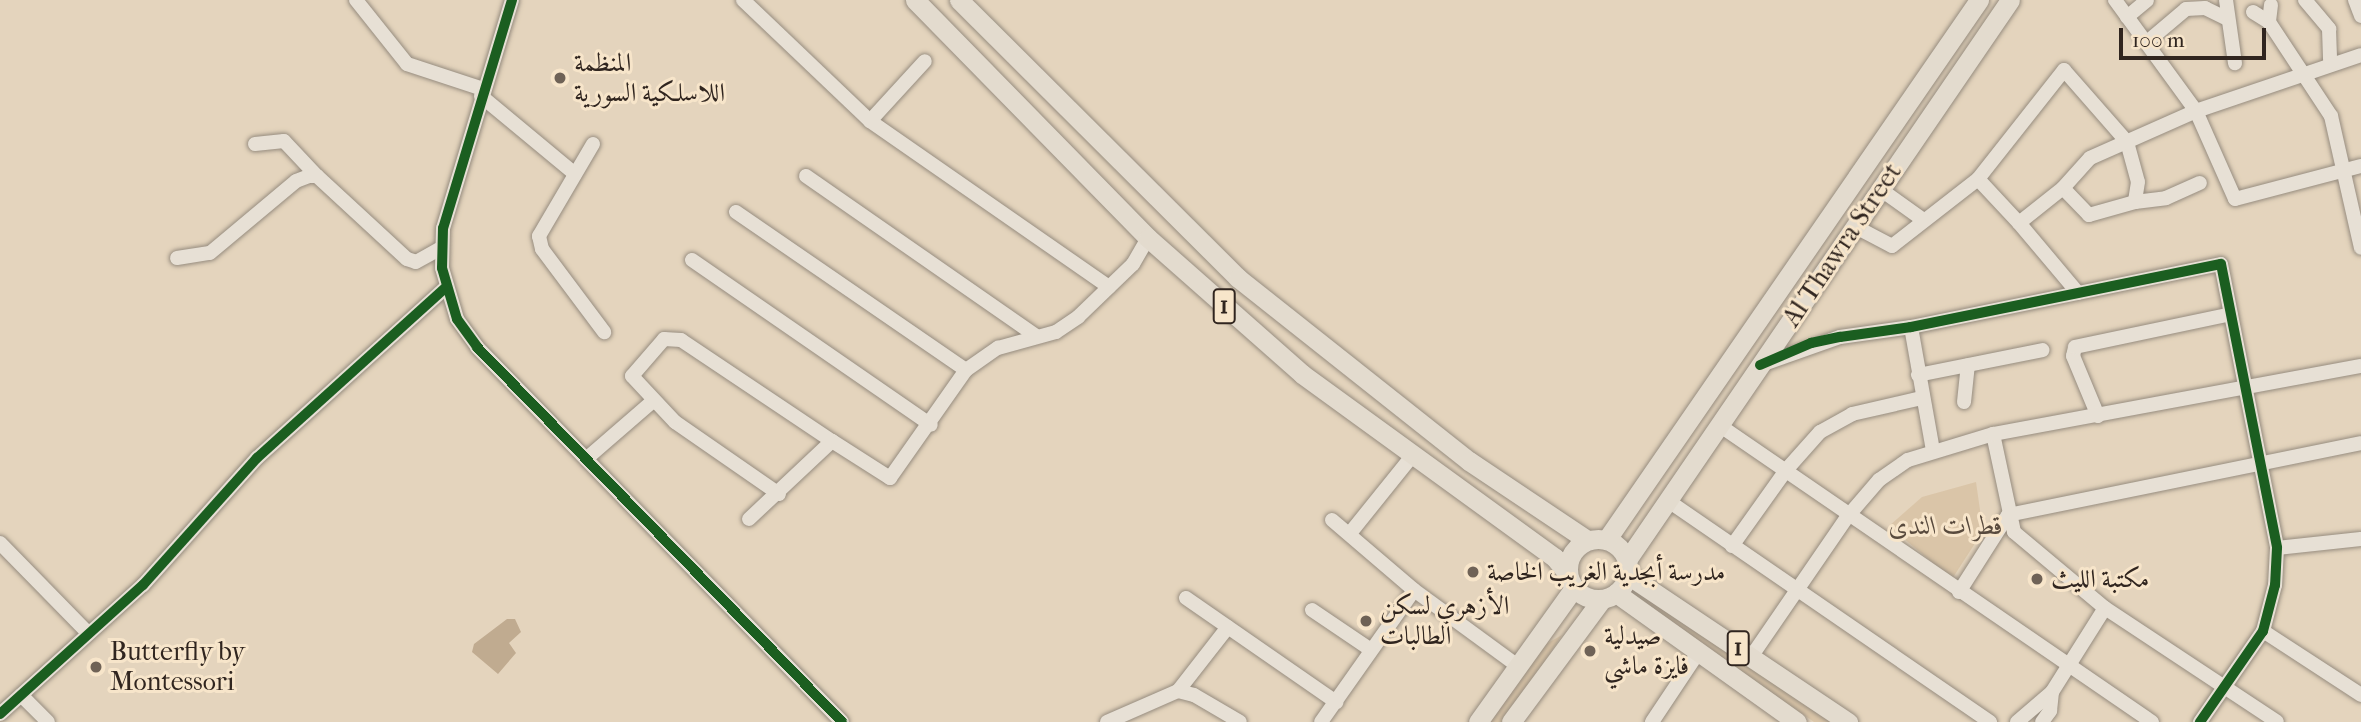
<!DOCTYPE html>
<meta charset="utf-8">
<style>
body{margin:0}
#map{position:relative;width:2361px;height:722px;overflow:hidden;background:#e4d4bd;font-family:"IM FELL French Canon",Amiri,serif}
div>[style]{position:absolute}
.green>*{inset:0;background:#dac5a8}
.water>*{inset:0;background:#c0ab90}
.roads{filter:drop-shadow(0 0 2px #968c7f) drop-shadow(0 0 2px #968c7f)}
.minor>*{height:14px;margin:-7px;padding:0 7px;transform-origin:7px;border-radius:7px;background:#e7e0d5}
.major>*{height:19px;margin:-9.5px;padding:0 9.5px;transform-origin:9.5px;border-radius:9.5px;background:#e3dbce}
.major>.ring{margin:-9.5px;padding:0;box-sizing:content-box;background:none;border:19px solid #e3dbce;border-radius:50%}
.cycleway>*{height:10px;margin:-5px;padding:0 5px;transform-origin:5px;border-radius:5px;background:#1b5e20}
.dots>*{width:19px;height:19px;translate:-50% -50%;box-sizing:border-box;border:4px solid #f7e5ca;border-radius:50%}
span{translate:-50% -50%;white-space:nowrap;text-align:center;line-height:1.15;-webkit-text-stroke:6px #f7e5ca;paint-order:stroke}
.shield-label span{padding:2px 5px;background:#f7e5ca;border:2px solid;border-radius:5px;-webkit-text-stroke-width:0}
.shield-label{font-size:24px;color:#30251f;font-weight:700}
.poi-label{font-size:26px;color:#30251f}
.left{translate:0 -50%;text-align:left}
.street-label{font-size:26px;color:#30251f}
.park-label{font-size:26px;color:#584a3d;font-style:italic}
.scale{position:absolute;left:2119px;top:28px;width:147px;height:32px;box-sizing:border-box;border:4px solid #30251f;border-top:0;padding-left:9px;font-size:21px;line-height:24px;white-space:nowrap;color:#30251f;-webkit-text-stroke:5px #f7e5ca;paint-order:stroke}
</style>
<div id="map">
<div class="green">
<i style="clip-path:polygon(1976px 482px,1983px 531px,1952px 579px,1889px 526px,1922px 497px)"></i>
<i style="clip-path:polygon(1638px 590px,1831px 722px,1814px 722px,1634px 597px)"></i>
<i style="clip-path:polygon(1562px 635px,1505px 722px,1490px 722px,1546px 644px)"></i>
</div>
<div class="water">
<i style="clip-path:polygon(507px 619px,515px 619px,521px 632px,509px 643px,516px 653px,498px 674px,472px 652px,474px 644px)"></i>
</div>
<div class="roads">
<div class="minor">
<i style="left:356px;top:0;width:82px;rotate:51.4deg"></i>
<i style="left:407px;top:64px;width:80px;rotate:18.2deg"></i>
<i style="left:512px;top:0;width:238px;rotate:106.8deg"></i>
<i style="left:443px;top:228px;width:40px;rotate:91.4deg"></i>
<i style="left:442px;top:268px;width:53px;rotate:73.6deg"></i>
<i style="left:457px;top:319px;width:34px;rotate:54deg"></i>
<i style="left:477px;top:347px;width:523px;rotate:45.77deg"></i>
<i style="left:743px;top:0;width:175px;rotate:43.6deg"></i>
<i style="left:870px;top:121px;width:291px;rotate:34.8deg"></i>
<i style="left:2115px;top:0;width:137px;rotate:53.9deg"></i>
<i style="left:2196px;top:111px;width:174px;rotate:-18.7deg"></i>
<i style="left:2226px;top:0;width:64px;rotate:81.9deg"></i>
<i style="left:2305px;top:0;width:38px;rotate:50deg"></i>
<i style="left:2329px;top:29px;width:34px;rotate:88deg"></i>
<i style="left:2355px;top:0;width:17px;rotate:69deg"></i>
<i style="left:2271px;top:5px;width:17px;rotate:97deg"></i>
<i style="left:2269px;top:22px;width:113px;rotate:56.6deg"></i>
<i style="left:2331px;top:116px;width:135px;rotate:77.2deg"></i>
<i style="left:2253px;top:12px;width:19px;rotate:32deg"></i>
<i style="left:2127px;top:17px;width:26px;rotate:-40deg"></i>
<i style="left:2147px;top:42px;width:51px;rotate:-40.2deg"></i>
<i style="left:2186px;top:9px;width:19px;rotate:-3deg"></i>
<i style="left:2205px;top:8px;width:25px;rotate:26deg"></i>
<i style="left:481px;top:96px;width:122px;rotate:39.7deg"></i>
<i style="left:870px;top:121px;width:81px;rotate:-47.5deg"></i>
<i style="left:255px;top:144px;width:29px;rotate:-6deg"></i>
<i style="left:284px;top:141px;width:48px;rotate:46.7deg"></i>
<i style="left:593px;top:144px;width:107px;rotate:120.4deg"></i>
<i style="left:539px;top:236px;width:13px;rotate:77deg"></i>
<i style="left:542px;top:249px;width:104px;rotate:53.2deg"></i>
<i style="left:806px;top:176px;width:279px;rotate:34.8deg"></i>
<i style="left:1880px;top:189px;width:52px;rotate:35.5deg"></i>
<i style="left:2135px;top:202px;width:31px;rotate:-7deg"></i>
<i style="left:2166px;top:198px;width:37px;rotate:-24deg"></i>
<i style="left:736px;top:212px;width:279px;rotate:34.5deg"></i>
<i style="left:2019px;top:223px;width:60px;rotate:-133deg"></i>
<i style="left:1978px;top:179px;width:139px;rotate:-51.7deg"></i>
<i style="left:2064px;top:70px;width:96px;rotate:48.8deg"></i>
<i style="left:2127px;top:142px;width:41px;rotate:74.6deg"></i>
<i style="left:2138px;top:182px;width:20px;rotate:99deg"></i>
<i style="left:2135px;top:202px;width:48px;rotate:164.2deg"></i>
<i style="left:2089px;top:215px;width:37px;rotate:-134deg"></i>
<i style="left:1854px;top:226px;width:43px;rotate:27.8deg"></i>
<i style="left:1892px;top:246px;width:109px;rotate:-37.9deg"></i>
<i style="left:177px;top:258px;width:33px;rotate:-9deg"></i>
<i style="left:210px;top:253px;width:112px;rotate:-39.9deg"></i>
<i style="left:296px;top:181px;width:14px;rotate:-21deg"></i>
<i style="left:309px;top:176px;width:8px"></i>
<i style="left:317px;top:176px;width:122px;rotate:42.7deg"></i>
<i style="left:407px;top:259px;width:9px;rotate:18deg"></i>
<i style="left:416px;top:262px;width:29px;rotate:-29deg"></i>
<i style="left:692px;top:260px;width:290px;rotate:34.6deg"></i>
<i style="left:2078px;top:293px;width:92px;rotate:-130.1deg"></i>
<i style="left:2019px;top:223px;width:56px;rotate:-38.5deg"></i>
<i style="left:2063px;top:188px;width:40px;rotate:-48deg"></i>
<i style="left:2090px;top:158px;width:116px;rotate:-23.9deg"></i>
<i style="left:2196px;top:111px;width:96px;rotate:66.1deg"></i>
<i style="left:2235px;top:199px;width:130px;rotate:-14.7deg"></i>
<i style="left:1911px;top:327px;width:126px;rotate:79.9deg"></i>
<i style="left:1761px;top:365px;width:84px;rotate:-19.5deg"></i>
<i style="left:1840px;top:337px;width:72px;rotate:-8deg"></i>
<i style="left:1911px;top:327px;width:316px;rotate:-11.5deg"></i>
<i style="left:2221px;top:264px;width:289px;rotate:78.8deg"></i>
<i style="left:2277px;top:548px;width:37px;rotate:93deg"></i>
<i style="left:2275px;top:585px;width:48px;rotate:104.6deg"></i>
<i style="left:2263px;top:631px;width:111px;rotate:124.7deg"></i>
<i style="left:1918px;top:375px;width:127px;rotate:-11.3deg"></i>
<i style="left:1964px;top:402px;width:37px;rotate:-84deg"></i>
<i style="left:2098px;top:416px;width:65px;rotate:-112.6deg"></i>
<i style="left:2073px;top:356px;width:9px;rotate:-77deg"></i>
<i style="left:2075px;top:347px;width:159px;rotate:-11.9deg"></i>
<i style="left:1719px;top:425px;width:525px;rotate:34.45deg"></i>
<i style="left:1993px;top:434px;width:100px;rotate:77.9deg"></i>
<i style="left:2014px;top:532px;width:119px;rotate:39.9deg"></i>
<i style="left:2105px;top:608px;width:206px;rotate:33.5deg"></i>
<i style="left:586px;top:459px;width:89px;rotate:-40.9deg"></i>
<i style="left:779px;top:494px;width:126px;rotate:-145.3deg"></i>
<i style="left:675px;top:422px;width:63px;rotate:-133.1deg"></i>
<i style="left:632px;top:376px;width:49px;rotate:-49.1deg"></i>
<i style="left:664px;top:339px;width:17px;rotate:3deg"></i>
<i style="left:681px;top:340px;width:182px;rotate:33.8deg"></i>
<i style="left:1667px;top:500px;width:392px;rotate:34.5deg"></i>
<i style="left:749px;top:519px;width:114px;rotate:-43.2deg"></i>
<i style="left:832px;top:441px;width:69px;rotate:32.5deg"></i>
<i style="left:890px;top:478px;width:132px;rotate:-54.9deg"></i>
<i style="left:966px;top:370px;width:39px;rotate:-35deg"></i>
<i style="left:998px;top:348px;width:60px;rotate:-15.4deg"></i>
<i style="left:1056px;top:332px;width:27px;rotate:-34deg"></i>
<i style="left:1078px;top:317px;width:76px;rotate:-43.9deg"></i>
<i style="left:1133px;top:264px;width:30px;rotate:-60deg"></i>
<i style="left:1332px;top:520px;width:108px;rotate:40.5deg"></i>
<i style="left:1414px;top:590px;width:129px;rotate:36.2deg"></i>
<i style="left:1351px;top:532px;width:99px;rotate:-51.2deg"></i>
<i style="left:0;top:543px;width:126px;rotate:45.6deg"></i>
<i style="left:1732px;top:546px;width:95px;rotate:-54.5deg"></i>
<i style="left:1787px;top:469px;width:50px;rotate:-48.3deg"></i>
<i style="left:1820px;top:432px;width:37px;rotate:-29deg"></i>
<i style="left:1852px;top:414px;width:72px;rotate:-12.9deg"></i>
<i style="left:2277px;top:548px;width:84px;rotate:-6.1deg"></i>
<i style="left:1959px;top:592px;width:91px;rotate:-57.5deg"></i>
<i style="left:2008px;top:515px;width:360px;rotate:-11.5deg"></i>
<i style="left:1186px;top:598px;width:183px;rotate:34.7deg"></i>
<i style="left:1312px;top:610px;width:71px;rotate:34.1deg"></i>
<i style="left:2263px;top:631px;width:117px;rotate:33.1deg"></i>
<i style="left:1751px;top:657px;width:171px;rotate:-55.5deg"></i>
<i style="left:1848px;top:516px;width:48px;rotate:-49.3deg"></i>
<i style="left:1879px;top:480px;width:35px;rotate:-35deg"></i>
<i style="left:1908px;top:460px;width:89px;rotate:-17deg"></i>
<i style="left:1993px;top:434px;width:374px;rotate:-10.5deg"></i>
<i style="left:1178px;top:691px;width:81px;rotate:-52deg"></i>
<i style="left:21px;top:695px;width:38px;rotate:45deg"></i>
<i style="left:0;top:714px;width:193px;rotate:-42.1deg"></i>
<i style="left:143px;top:585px;width:171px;rotate:-48.1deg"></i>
<i style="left:257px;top:458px;width:253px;rotate:-42.1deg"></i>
<i style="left:1107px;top:722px;width:77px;rotate:-23.6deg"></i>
<i style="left:1178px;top:691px;width:16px;rotate:14deg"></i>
<i style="left:1194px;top:695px;width:53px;rotate:30.4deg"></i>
<i style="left:1321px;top:722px;width:161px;rotate:-54.8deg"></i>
<i style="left:1652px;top:722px;width:83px;rotate:-56.3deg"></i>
<i style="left:2017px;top:722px;width:46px;rotate:-40.6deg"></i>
<i style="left:2052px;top:692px;width:99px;rotate:-57.8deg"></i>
<i style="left:2042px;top:722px;width:14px;rotate:-54deg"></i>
<i style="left:2050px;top:711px;width:19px;rotate:-84deg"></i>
</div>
<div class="major">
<i style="left:915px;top:0;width:333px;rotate:45.6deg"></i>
<i style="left:1148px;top:238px;width:205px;rotate:41.4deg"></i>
<i style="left:1302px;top:374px;width:313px;rotate:36deg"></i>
<i style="left:1555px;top:558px;width:19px;rotate:51deg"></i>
<i style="left:959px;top:0;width:394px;rotate:44.9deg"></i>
<i style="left:1238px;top:278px;width:295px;rotate:38.4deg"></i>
<i style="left:1469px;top:461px;width:142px;rotate:33.8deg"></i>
<i class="ring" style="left:1568px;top:539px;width:41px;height:41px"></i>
<i style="left:1607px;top:539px;width:655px;rotate:-55.39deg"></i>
<i style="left:1627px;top:560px;width:678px;rotate:-55.63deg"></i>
<i style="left:1628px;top:575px;width:265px;rotate:33.8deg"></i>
<i style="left:1616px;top:593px;width:222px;rotate:35.5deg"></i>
<i style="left:1478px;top:722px;width:165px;rotate:-54.4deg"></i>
<i style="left:1511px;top:722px;width:153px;rotate:-53.5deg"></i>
</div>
</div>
<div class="cycleway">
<i style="left:512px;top:0;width:238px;rotate:106.8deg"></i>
<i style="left:443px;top:228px;width:40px;rotate:91.4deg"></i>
<i style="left:442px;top:268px;width:53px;rotate:73.6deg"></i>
<i style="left:457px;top:319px;width:34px;rotate:54deg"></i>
<i style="left:477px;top:347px;width:523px;rotate:45.77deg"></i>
<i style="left:1760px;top:365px;width:56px;rotate:-23.3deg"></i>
<i style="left:1811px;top:343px;width:30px;rotate:-12deg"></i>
<i style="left:1840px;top:337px;width:72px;rotate:-8deg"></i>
<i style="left:1911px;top:327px;width:316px;rotate:-11.5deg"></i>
<i style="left:2221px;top:264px;width:289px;rotate:78.8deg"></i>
<i style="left:2277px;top:548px;width:37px;rotate:93deg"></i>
<i style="left:2275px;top:585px;width:48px;rotate:104.6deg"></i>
<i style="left:2263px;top:631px;width:111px;rotate:124.7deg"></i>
<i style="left:0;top:714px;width:193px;rotate:-42.1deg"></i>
<i style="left:143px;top:585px;width:171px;rotate:-48.1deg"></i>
<i style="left:257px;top:458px;width:253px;rotate:-42.1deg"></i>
</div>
<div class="dots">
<i style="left:560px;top:78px;background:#6f6256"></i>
<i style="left:1473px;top:572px;background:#6f6256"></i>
<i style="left:2037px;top:579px;background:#6f6256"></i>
<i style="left:1366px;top:621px;background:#6f6256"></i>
<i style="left:1590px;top:651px;background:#6f6256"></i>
<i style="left:96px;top:667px;background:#6f6256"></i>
</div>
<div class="shield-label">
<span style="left:1224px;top:306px">1</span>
<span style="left:1738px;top:648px">1</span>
</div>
<div class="poi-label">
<span class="left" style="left:574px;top:78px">المنظمة<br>اللاسلكية السورية</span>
<span class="left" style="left:1487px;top:572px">مدرسة أبجدية الغريب الخاصة</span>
<span class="left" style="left:2051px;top:579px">مكتبة الليث</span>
<span class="left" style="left:1380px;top:621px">الأزهري لسكن<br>الطالبات</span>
<span class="left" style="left:1604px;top:651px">صيدلية<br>فايزة ماشي</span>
<span class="left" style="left:110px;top:667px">Butterfly by<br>Montessori</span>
</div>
<div class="street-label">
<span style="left:1842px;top:245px;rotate:-56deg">Al Thawra Street</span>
</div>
<div class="park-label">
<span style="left:1946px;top:526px">قطرات الندى</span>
</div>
<div class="scale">100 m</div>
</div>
